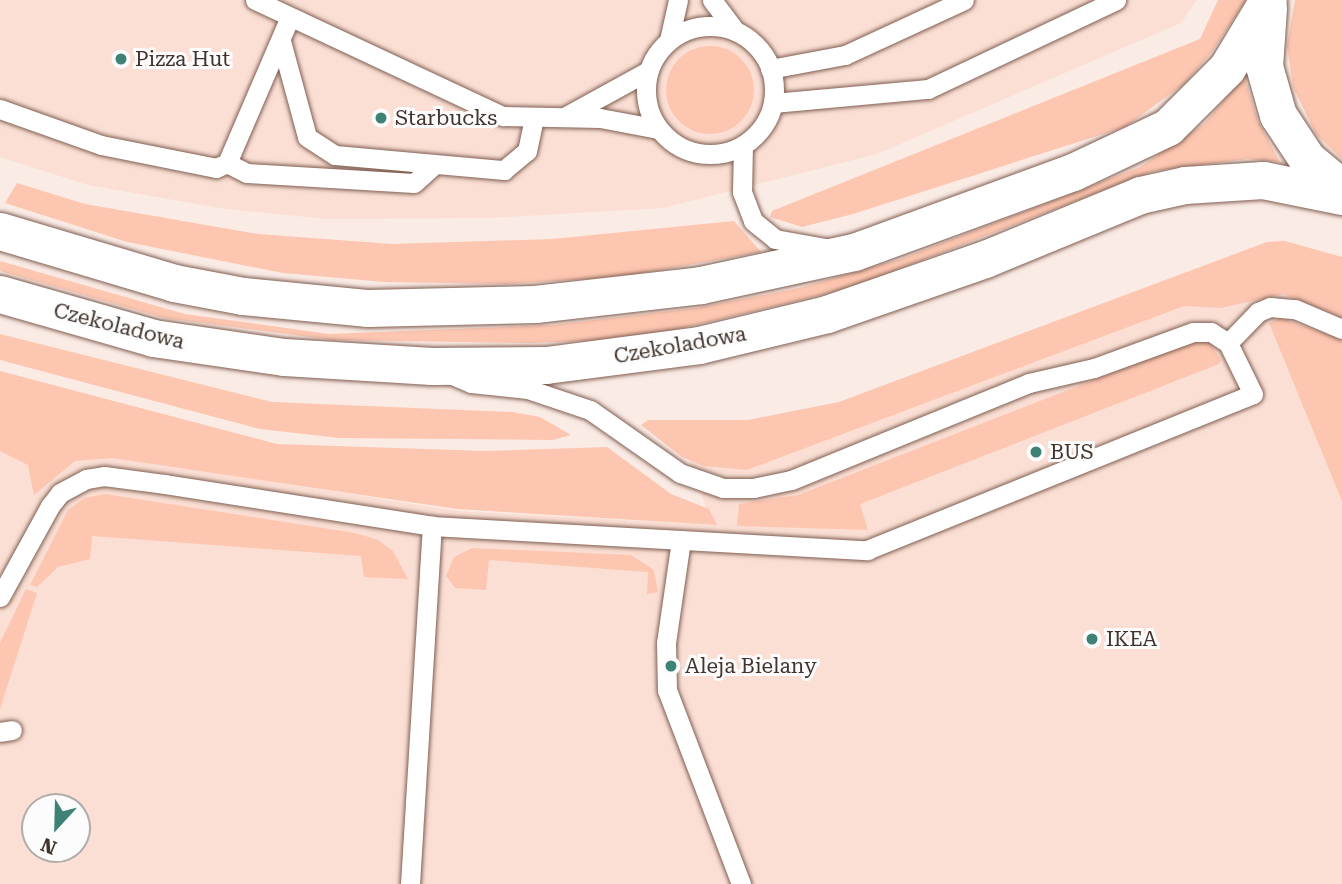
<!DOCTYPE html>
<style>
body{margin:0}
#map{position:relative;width:1342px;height:884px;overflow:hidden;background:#fbebe5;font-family:"Roboto Serif",serif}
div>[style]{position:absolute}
.built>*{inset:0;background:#fbdfd4}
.green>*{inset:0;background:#fdc6b0}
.round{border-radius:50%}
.roads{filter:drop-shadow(0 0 2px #7f5e51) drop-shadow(0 0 2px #7f5e51)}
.service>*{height:19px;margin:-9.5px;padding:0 9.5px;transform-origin:9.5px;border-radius:9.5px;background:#fff}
.service>.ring{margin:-9.5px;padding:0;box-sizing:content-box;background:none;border:19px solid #fff;border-radius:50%}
.minor>*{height:37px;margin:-18.5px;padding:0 18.5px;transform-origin:18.5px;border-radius:18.5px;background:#fff}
.dots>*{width:19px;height:19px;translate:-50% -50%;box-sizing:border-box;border:4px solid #fcfcfc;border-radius:50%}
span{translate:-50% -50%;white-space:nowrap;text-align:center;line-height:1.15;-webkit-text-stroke:6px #fcfcfc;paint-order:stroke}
.poi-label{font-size:21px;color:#42342d}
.left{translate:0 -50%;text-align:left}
.street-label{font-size:21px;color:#42342d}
.north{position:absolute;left:21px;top:793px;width:70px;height:70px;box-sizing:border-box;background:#fcfcfc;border:2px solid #b2aca9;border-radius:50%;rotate:202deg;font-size:19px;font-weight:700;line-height:28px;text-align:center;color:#42342d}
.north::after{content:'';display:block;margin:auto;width:24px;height:32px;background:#3e8276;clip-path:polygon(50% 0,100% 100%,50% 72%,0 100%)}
</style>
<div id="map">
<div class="built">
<i style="clip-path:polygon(0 0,1197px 0,1181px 23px,877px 154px,663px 208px,490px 218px,327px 219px,225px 209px,88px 185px,0 157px)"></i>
<i style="clip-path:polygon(evenodd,1275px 244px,1342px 292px,1342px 884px,0 884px,0 438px,457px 511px,712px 525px,683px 441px,839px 412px,1275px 244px,35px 807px,77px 807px,77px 849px,35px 849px,35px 807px)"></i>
</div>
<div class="green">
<i style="clip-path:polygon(1218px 0,1246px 0,1211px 53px,1184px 84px,1125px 127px,853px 214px,802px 227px,770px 217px,772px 211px,1200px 39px)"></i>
<i style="clip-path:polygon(1295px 0,1342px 0,1342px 159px,1316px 134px,1293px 87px,1287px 45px)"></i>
<i class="round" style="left:666px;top:46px;width:88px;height:88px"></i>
<i style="clip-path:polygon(1244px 76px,1258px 121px,1280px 162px,1247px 159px,1154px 171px,847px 289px,674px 330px,611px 340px,533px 343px,332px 340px,164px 318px,0 271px,0 261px,185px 314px,329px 334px,552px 325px,696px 308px,799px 288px,901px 259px,1140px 167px,1204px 124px)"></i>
<i style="clip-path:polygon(17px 183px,85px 204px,258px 234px,392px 244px,552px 239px,734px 221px,761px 252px,621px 277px,504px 284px,384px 282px,283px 273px,127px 242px,5px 203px)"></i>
<i style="clip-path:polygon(1285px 241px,1342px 257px,1342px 317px,1283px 294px,1221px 308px,1184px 306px,747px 470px,704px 466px,682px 457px,641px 425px,648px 420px,748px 420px,839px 402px,1267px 242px)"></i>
<i style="clip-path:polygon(1281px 318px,1342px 340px,1342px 501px,1269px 323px)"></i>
<i style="clip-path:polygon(0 334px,272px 402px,512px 412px,540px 417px,571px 435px,553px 440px,339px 438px,260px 429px,0 360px)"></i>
<i style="clip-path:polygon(1197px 340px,1209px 341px,1221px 360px,1219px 364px,860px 504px,868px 530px,737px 526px,739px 504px,798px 495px)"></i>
<i style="clip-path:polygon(0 371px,277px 444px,485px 451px,607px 447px,671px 494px,709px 509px,717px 525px,457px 509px,112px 458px,75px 461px,34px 495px,28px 465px,0 451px)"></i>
<i style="clip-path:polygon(105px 494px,355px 533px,378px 540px,393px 551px,408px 579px,364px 577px,361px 556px,92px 536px,90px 559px,58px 567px,37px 587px,30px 585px,68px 510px,85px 498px)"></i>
<i style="clip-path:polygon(472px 548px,631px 555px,654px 570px,658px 592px,647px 594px,648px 572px,489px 560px,486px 590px,455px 588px,446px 576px,454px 557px)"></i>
<i style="clip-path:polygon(26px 589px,37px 593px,0 709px,0 643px)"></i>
</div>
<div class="roads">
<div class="service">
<i style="left:255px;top:0;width:274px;rotate:25.1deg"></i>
<i style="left:503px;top:116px;width:97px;rotate:1.2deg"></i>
<i style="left:600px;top:118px;width:59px;rotate:10.7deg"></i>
<i style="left:712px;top:0;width:39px;rotate:53deg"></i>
<i class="ring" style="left:646px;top:26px;width:109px;height:109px"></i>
<i style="left:669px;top:40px;width:41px;rotate:-77.3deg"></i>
<i style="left:281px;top:41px;width:99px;rotate:74.8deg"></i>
<i style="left:307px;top:137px;width:33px;rotate:33deg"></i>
<i style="left:335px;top:155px;width:170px;rotate:5.1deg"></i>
<i style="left:504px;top:170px;width:30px;rotate:-40deg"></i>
<i style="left:527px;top:151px;width:33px;rotate:-78deg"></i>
<i style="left:770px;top:69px;width:76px;rotate:-10.6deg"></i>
<i style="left:845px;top:55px;width:131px;rotate:-24.8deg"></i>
<i style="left:773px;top:103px;width:156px;rotate:-5.2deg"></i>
<i style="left:928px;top:89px;width:208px;rotate:-25.3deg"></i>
<i style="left:0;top:109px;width:107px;rotate:19.6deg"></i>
<i style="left:101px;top:145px;width:117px;rotate:11.3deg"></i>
<i style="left:216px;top:168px;width:12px;rotate:-24deg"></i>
<i style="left:227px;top:163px;width:159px;rotate:-66.7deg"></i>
<i style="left:566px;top:116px;width:94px;rotate:-28.8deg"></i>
<i style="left:743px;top:145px;width:47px;rotate:91.2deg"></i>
<i style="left:742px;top:192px;width:31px;rotate:69deg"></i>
<i style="left:753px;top:221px;width:28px;rotate:39deg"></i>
<i style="left:775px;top:239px;width:51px;rotate:10.2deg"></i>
<i style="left:227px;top:163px;width:22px;rotate:27deg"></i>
<i style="left:247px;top:173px;width:167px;rotate:3.4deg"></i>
<i style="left:414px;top:183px;width:28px;rotate:-42deg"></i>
<i style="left:1228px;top:343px;width:43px;rotate:-45.9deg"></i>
<i style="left:1258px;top:312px;width:13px;rotate:-23deg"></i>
<i style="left:1270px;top:307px;width:25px;rotate:5deg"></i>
<i style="left:1295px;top:309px;width:51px;rotate:23.1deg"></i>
<i style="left:681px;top:540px;width:104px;rotate:98.3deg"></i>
<i style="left:666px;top:643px;width:47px;rotate:88.8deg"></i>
<i style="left:667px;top:690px;width:208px;rotate:69.1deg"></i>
<i style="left:0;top:597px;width:104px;rotate:-61.2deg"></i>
<i style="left:50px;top:506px;width:16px;rotate:-52deg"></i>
<i style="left:60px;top:493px;width:30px;rotate:-28deg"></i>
<i style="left:86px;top:479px;width:18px;rotate:-9deg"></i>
<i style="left:104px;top:476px;width:62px;rotate:7.5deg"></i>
<i style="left:165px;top:484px;width:270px;rotate:8.9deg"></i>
<i style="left:432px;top:526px;width:436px;rotate:3.2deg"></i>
<i style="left:867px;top:550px;width:416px;rotate:-22deg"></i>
<i style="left:1253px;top:394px;width:57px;rotate:-116.1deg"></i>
<i style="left:1228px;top:343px;width:20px;rotate:-147deg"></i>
<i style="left:1211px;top:332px;width:18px;rotate:180deg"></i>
<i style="left:1193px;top:332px;width:105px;rotate:160deg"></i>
<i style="left:1094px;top:368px;width:67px;rotate:167deg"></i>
<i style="left:1029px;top:383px;width:257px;rotate:157.8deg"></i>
<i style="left:791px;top:480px;width:38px;rotate:168deg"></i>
<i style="left:754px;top:488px;width:31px;rotate:180deg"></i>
<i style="left:723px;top:488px;width:46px;rotate:-160.8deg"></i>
<i style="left:680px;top:473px;width:110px;rotate:-145deg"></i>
<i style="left:590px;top:410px;width:65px;rotate:-161.3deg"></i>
<i style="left:528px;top:389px;width:57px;rotate:-174deg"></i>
<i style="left:471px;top:383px;width:21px;rotate:-157deg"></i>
<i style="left:0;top:732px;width:12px;rotate:-9deg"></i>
<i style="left:410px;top:884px;width:359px;rotate:-86.5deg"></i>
</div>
<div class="minor">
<i style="left:1268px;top:8px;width:58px;rotate:93.9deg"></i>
<i style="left:1264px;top:66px;width:51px;rotate:74.1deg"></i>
<i style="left:1278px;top:115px;width:53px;rotate:56.6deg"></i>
<i style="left:1307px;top:159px;width:45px;rotate:39.6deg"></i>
<i style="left:0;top:231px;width:182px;rotate:16.6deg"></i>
<i style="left:174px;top:283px;width:70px;rotate:10.7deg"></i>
<i style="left:243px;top:296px;width:126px;rotate:5.5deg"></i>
<i style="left:368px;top:308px;width:167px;rotate:-1.4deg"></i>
<i style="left:535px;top:304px;width:167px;rotate:-6.5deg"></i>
<i style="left:701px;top:285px;width:157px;rotate:-12.2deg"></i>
<i style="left:854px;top:252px;width:233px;rotate:-20.1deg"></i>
<i style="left:1073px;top:172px;width:105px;rotate:-25.3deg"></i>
<i style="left:1168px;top:127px;width:83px;rotate:-45deg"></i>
<i style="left:1227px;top:68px;width:79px;rotate:-58.9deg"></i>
<i style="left:0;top:294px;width:159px;rotate:16deg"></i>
<i style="left:153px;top:338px;width:132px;rotate:8.3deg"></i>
<i style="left:284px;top:357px;width:148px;rotate:3.5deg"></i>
<i style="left:432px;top:366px;width:114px;rotate:-0.5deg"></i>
<i style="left:546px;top:365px;width:154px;rotate:-7.4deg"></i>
<i style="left:699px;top:345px;width:132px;rotate:-13.6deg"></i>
<i style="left:827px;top:314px;width:167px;rotate:-19.2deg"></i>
<i style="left:985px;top:259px;width:168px;rotate:-22.4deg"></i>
<i style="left:1140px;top:195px;width:46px;rotate:-12.5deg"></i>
<i style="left:1185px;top:185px;width:78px;rotate:-3.7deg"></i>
<i style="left:1263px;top:180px;width:81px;rotate:11.4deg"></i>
</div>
</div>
<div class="dots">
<i style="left:121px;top:59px;background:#3e8276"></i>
<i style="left:381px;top:118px;background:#3e8276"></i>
<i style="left:1036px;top:452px;background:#3e8276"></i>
<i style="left:1092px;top:639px;background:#3e8276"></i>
<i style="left:671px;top:666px;background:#3e8276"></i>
</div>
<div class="poi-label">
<span class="left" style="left:135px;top:59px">Pizza Hut</span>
<span class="left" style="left:395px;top:118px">Starbucks</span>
<span class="left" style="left:1050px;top:452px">BUS</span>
<span class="left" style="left:1106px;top:639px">IKEA</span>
<span class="left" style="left:685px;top:666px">Aleja Bielany</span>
</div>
<div class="street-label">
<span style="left:119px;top:326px;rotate:14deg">Czekoladowa</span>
<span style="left:680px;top:345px;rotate:-10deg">Czekoladowa</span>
</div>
<div class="north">N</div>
</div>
